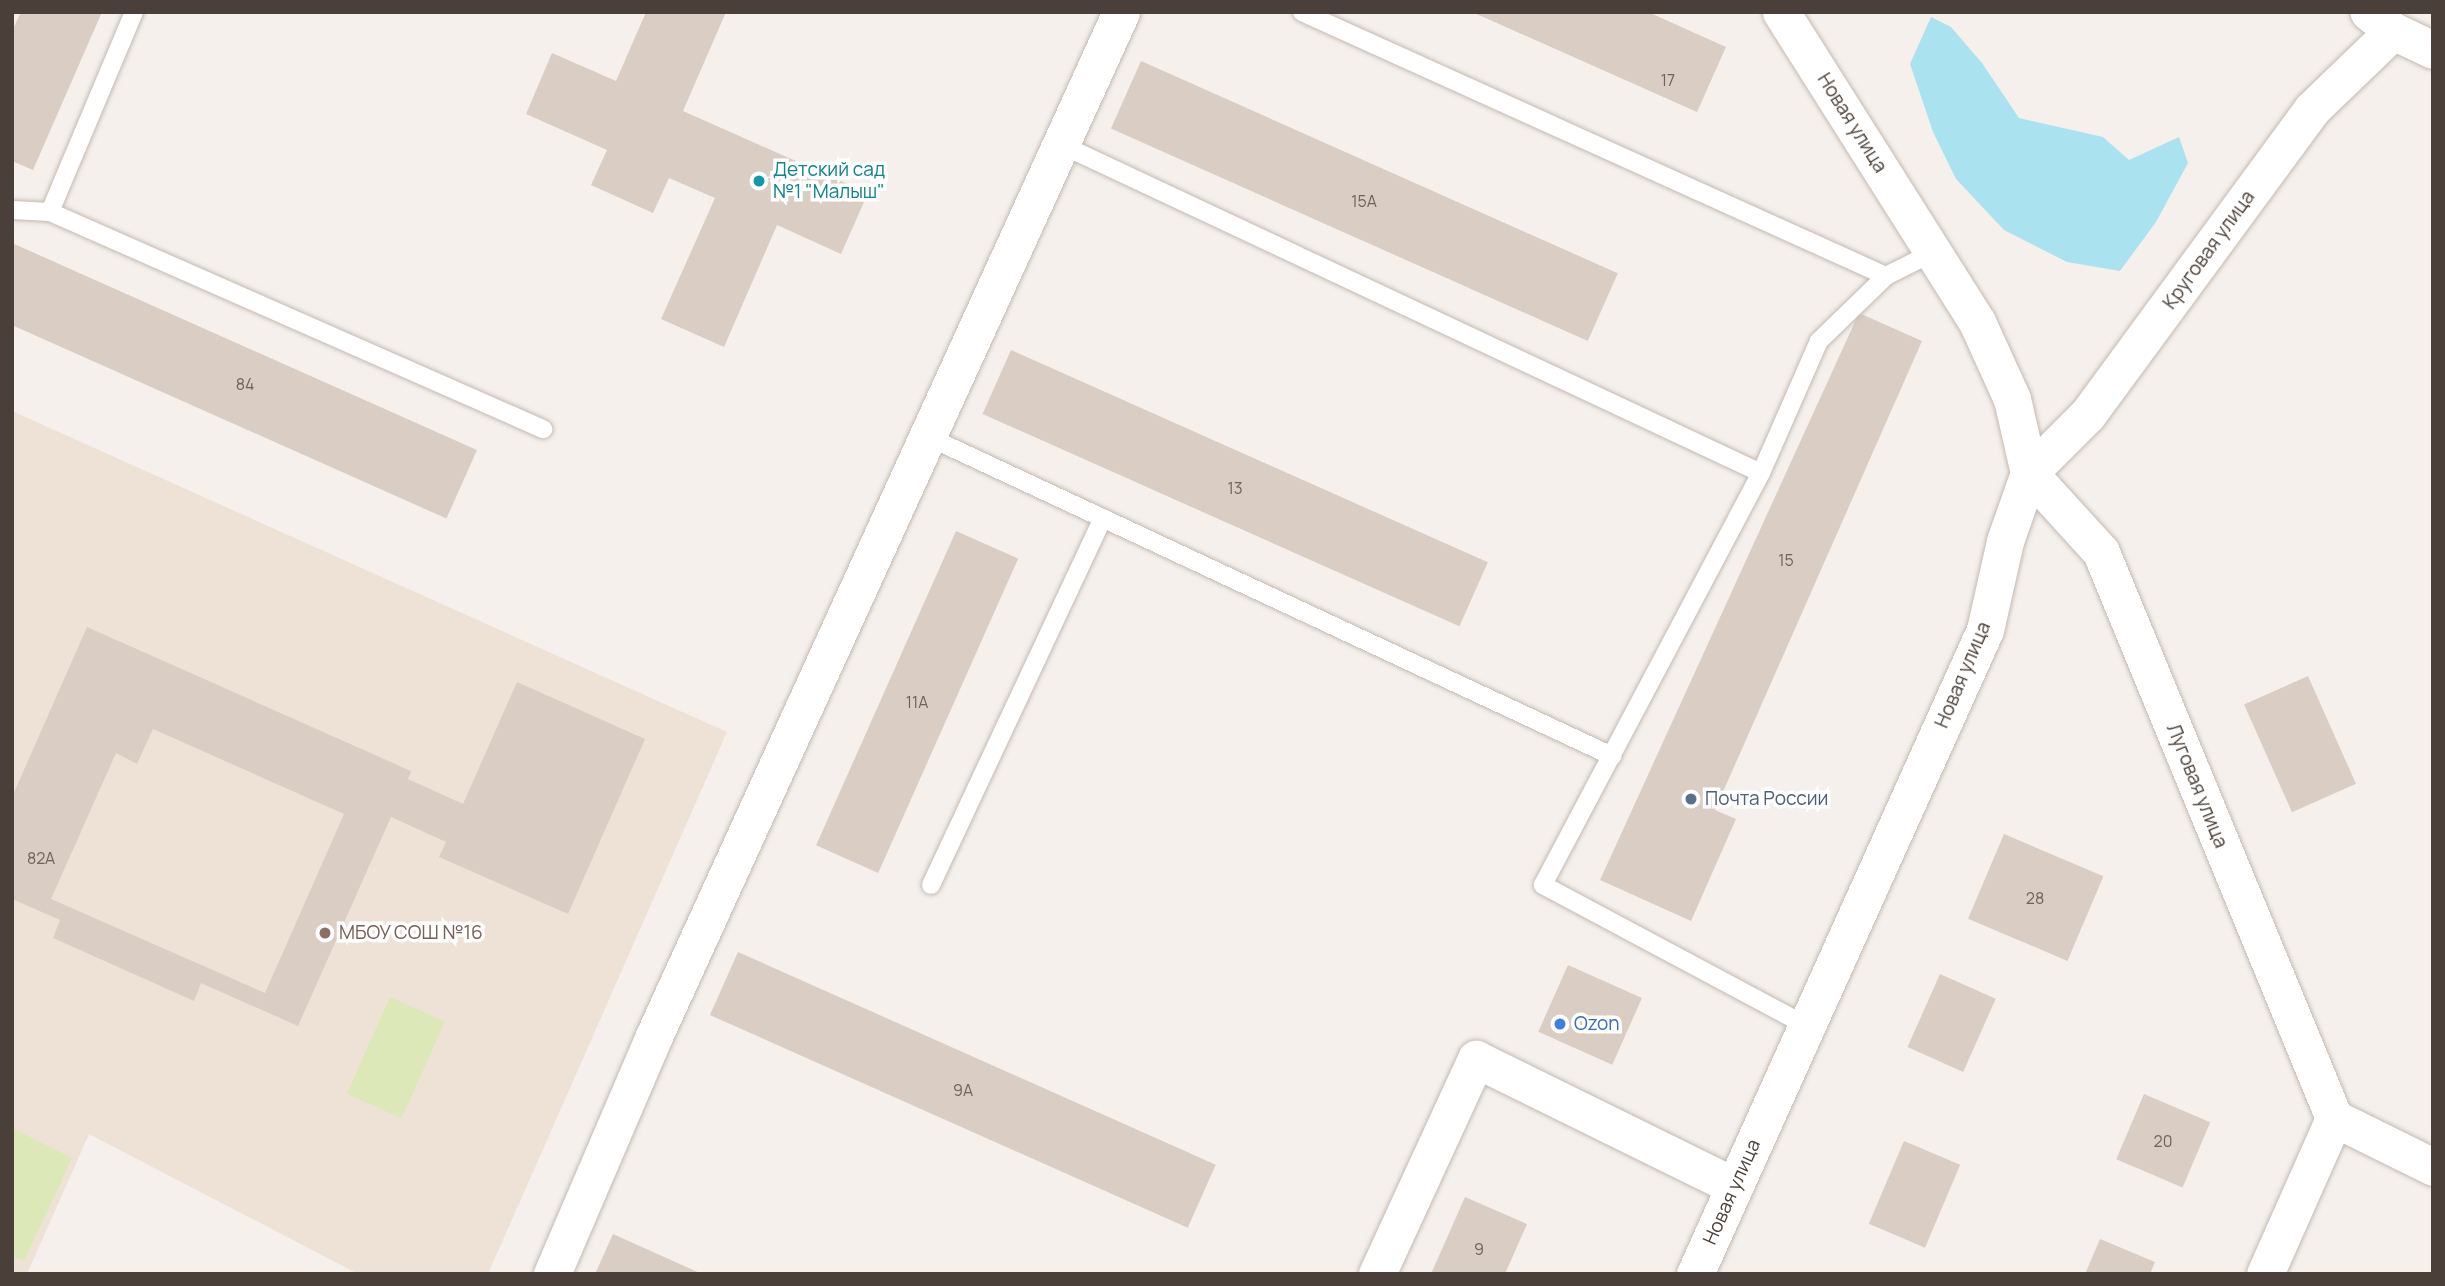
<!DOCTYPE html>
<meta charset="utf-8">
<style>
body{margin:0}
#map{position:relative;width:2445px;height:1286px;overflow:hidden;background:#f5f0ec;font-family:Manrope,sans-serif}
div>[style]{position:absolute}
.education>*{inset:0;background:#eee2d6}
.green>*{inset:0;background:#dce8b7;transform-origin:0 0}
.water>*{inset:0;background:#abe2ef}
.building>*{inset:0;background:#dacdc4;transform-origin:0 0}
.roads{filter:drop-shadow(0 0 2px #c4b9b1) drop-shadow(0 0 2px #c4b9b1)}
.service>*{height:18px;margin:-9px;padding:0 9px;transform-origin:9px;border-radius:9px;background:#fff}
.minor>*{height:37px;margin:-18.5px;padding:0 18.5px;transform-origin:18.5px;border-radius:18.5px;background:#fff}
.dots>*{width:19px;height:19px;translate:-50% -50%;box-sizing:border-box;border:4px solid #fff;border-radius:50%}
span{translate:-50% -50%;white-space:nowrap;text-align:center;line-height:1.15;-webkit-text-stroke:7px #fff;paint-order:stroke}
.number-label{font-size:16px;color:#6e635c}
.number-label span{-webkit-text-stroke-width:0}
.street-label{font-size:19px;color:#4a4039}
.culture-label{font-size:19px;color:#0d838f}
.left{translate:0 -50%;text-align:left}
.service-label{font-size:19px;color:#4e5e75}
.education-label{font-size:19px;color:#785e54}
.shop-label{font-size:19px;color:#366cbe}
.frame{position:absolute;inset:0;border:14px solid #4a4039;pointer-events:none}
</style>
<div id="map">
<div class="education">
<i style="clip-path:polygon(12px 411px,727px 732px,488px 1274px,358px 1274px,89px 1134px,27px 1274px,12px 1272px)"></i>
</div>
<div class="green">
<i style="left:390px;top:997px;width:60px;height:106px;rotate:24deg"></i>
<i style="clip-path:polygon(12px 1128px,72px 1158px,24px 1261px,12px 1256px)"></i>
</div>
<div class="water">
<i style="clip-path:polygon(1931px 17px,1951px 27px,1982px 63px,2019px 118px,2103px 137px,2129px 160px,2179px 137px,2188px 163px,2156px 222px,2120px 271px,2067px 262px,2004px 230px,1956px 179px,1933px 132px,1910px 64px)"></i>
</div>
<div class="building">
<i style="clip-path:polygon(21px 12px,102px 12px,33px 170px,12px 161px,12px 31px)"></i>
<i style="clip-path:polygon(646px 12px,726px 12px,683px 111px,868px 193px,841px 254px,777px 225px,724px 347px,661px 319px,715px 198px,669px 178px,653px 213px,591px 185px,607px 150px,526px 114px,552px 53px,616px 81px)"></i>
<i style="clip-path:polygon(1472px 12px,1648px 12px,1726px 47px,1697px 112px)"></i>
<i style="left:1141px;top:61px;width:522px;height:74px;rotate:24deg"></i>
<i style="left:12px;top:243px;width:509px;height:75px;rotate:24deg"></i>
<i style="clip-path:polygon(1859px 313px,1922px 341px,1715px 810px,1736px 819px,1691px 921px,1600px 880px)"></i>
<i style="left:1011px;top:350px;width:522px;height:70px;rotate:24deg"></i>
<i style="left:956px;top:531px;width:68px;height:344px;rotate:24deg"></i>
<i style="clip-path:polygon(evenodd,87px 627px,411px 771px,408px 779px,463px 804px,517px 682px,645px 739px,568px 914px,439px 857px,446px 842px,391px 817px,298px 1026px,201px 983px,194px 1001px,53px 938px,60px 920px,12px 899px,12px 797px,87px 627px,153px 729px,344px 814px,265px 993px,51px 899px,116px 753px,137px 764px,153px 729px)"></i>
<i style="left:2308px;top:676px;width:118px;height:70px;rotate:66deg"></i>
<i style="left:2004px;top:834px;width:108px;height:92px;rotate:23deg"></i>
<i style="left:738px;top:952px;width:523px;height:69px;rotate:24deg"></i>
<i style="left:1568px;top:965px;width:81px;height:73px;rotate:24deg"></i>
<i style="left:1940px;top:974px;width:61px;height:80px;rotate:24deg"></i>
<i style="left:2144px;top:1094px;width:72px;height:71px;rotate:23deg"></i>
<i style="left:1904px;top:1141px;width:61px;height:90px;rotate:23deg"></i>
<i style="clip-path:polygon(1465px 1197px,1527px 1224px,1505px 1274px,1431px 1274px)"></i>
<i style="clip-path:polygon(613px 1234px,702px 1274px,595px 1274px)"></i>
<i style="clip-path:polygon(2100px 1239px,2155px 1262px,2150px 1274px,2085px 1274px)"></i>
</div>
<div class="roads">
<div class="service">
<i style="left:134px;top:12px;width:217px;rotate:112.8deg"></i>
<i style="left:50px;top:212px;width:539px;rotate:23.76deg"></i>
<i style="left:1302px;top:12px;width:641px;rotate:24.33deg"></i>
<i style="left:1886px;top:276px;width:54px;rotate:-26.6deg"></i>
<i style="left:1060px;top:144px;width:774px;rotate:25.14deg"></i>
<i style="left:1761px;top:473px;width:144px;rotate:-66.3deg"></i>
<i style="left:1819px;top:341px;width:93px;rotate:-44.1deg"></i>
<i style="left:12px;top:210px;width:38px;rotate:3deg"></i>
<i style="left:931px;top:438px;width:752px;rotate:25.03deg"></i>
<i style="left:1761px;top:473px;width:466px;rotate:117.9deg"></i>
<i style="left:1543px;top:885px;width:299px;rotate:28.1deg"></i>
<i style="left:931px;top:885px;width:405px;rotate:-64.9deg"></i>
</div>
<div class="minor">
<i style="left:2393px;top:31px;width:44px;rotate:25.4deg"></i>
<i style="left:2334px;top:1118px;width:110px;rotate:26.3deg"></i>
<i style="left:552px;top:1274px;width:259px;rotate:-66.8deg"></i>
<i style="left:654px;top:1036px;width:1125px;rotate:-65.48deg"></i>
<i style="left:1377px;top:1274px;width:237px;rotate:-65.3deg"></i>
<i style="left:1476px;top:1059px;width:288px;rotate:26.2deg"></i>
<i style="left:1695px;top:1274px;width:706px;rotate:-65.76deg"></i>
<i style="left:1985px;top:630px;width:91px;rotate:-77.3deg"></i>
<i style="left:2005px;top:541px;width:72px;rotate:-70.6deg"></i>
<i style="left:2029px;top:473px;width:76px;rotate:-102.9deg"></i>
<i style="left:2012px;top:399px;width:85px;rotate:-114.4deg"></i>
<i style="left:1977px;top:322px;width:367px;rotate:-122.3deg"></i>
<i style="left:2265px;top:1274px;width:171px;rotate:-66.1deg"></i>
<i style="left:2334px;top:1118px;width:612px;rotate:-112.38deg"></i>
<i style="left:2101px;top:552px;width:107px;rotate:-132.3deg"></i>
<i style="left:2029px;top:473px;width:83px;rotate:-45deg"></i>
<i style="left:2088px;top:414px;width:377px;rotate:-53.7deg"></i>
<i style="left:2311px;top:110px;width:114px;rotate:-43.9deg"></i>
<i style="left:2393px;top:31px;width:31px;rotate:-142deg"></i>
</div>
</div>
<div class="dots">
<i style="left:759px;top:181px;background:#0f9aa8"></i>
<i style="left:1691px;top:799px;background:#5c6f8a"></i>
<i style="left:325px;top:933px;background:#8d6e63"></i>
<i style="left:1560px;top:1024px;background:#3f7fe0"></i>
</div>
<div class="number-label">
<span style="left:1668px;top:80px">17</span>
<span style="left:1364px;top:201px">15А</span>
<span style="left:245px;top:384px">84</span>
<span style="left:1235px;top:488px">13</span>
<span style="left:1786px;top:560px">15</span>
<span style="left:917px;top:702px">11А</span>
<span style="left:41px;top:858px">82А</span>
<span style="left:2035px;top:898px">28</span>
<span style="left:963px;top:1090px">9А</span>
<span style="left:2163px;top:1141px">20</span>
<span style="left:1479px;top:1249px">9</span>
</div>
<div class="street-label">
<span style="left:1852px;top:123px;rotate:58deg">Новая улица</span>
<span style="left:2209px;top:250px;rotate:-54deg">Круговая улица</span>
<span style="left:1963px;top:675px;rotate:-67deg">Новая улица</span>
<span style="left:2197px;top:786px;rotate:68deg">Луговая улица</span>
<span style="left:1732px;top:1192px;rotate:-66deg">Новая улица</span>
</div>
<div class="culture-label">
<span class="left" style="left:773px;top:181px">Детский сад<br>№1 "Малыш"</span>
</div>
<div class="service-label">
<span class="left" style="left:1705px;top:799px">Почта России</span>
</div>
<div class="education-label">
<span class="left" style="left:339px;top:933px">МБОУ СОШ №16</span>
</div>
<div class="shop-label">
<span class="left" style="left:1574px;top:1024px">Ozon</span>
</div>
<div class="frame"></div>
</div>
